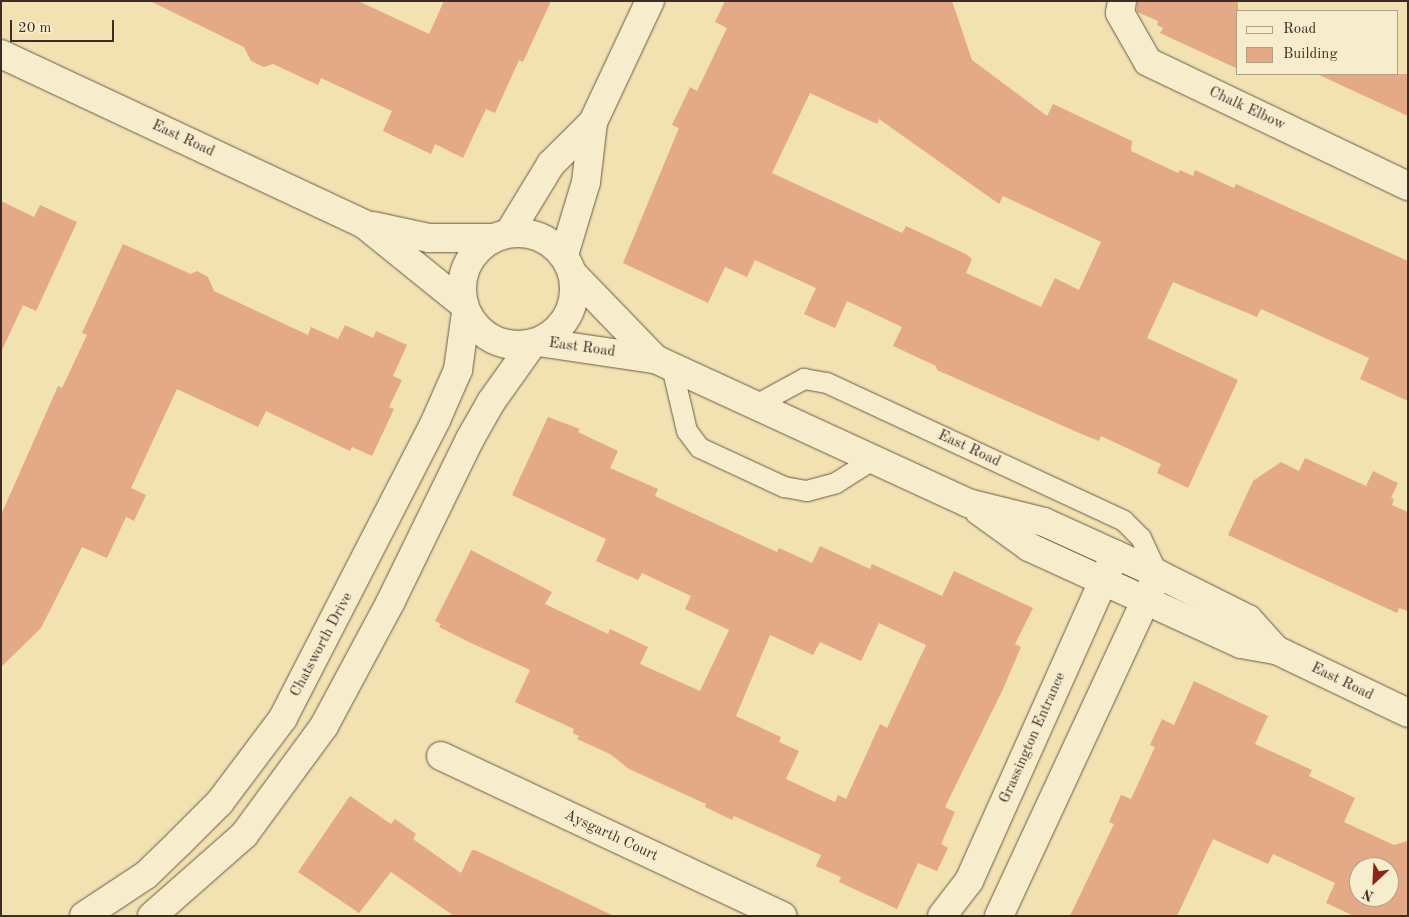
<!DOCTYPE html>
<style>
body{margin:0}
#map{position:relative;width:1409px;height:917px;overflow:hidden;background:#f2e1b1;font-family:"Old Standard TT",serif}
div>[style]{position:absolute}
.building>*{inset:0;background:#e4a987}
.roads{filter:drop-shadow(0 0 1px #6b5a49) drop-shadow(0 0 1px #6b5a49)}
.service>*{height:20px;margin:-10px;padding:0 10px;transform-origin:10px;border-radius:10px;background:#f7eccc}
.minor>*{height:28px;margin:-14px;padding:0 14px;transform-origin:14px;border-radius:14px;background:#f7eccc}
.tertiary>*{height:28px;margin:-14px;padding:0 14px;transform-origin:14px;border-radius:14px;background:#f7eccc}
.tertiary>.ring{margin:-14px;padding:0;box-sizing:content-box;background:none;border:28px solid #f7eccc;border-radius:50%}
span{translate:-50% -50%;white-space:nowrap;text-align:center;line-height:1.15;-webkit-text-stroke:4px #f7eccc;paint-order:stroke}
.street-label{font-size:15px;color:#3e2d26}
.frame{position:absolute;inset:0;border:2px solid #3e2d26;pointer-events:none}
.legend{position:absolute;left:1236px;top:10px;width:162px;height:65px;box-sizing:border-box;background:#f7eccc;border:1px solid #ada08a;margin:0;padding:6px 9px;list-style:none;font-size:15px;color:#3e2d26}
.legend li{display:flex;align-items:center;gap:10px;height:25px}
.legend b{width:25px;border:1px solid #ada08a}
.north{position:absolute;left:1349px;top:857px;width:50px;height:50px;box-sizing:border-box;background:#f7eccc;border:1px solid #ada08a;border-radius:50%;rotate:205deg;font-size:14px;font-weight:700;line-height:20px;text-align:center;color:#3e2d26}
.north::after{content:'';display:block;margin:auto;width:18px;height:22px;background:#8f2418;clip-path:polygon(50% 0,100% 100%,50% 72%,0 100%)}
.scale{position:absolute;left:10px;top:20px;width:104px;height:22px;box-sizing:border-box;border:2px solid #3e2d26;border-top:0;padding-left:6px;font-size:15px;line-height:18px;white-space:nowrap;color:#3e2d26;-webkit-text-stroke:4px #f7eccc;paint-order:stroke}
</style>
<div id="map">
<div class="building">
<i style="clip-path:polygon(150px 1px,358px 1px,429px 34px,444px 1px,551px 1px,523px 62px,519px 60px,495px 113px,486px 109px,463px 158px,435px 144px,431px 154px,383px 131px,392px 111px,321px 78px,318px 85px,273px 64px,264px 67px,251px 61px,244px 47px)"></i>
<i style="clip-path:polygon(evenodd,725px 1px,952px 1px,972px 60px,1047px 116px,1053px 104px,1132px 141px,1131px 151px,1178px 173px,1180px 170px,1193px 176px,1195px 170px,1234px 188px,1236px 184px,1408px 261px,1408px 401px,1360px 379px,1369px 358px,1261px 309px,1257px 317px,1173px 282px,1147px 338px,1238px 380px,1188px 488px,1157px 473px,1161px 464px,1101px 436px,1099px 441px,1079px 433px,937px 370px,936px 366px,893px 346px,902px 327px,847px 301px,835px 328px,804px 314px,816px 288px,755px 260px,747px 277px,725px 267px,708px 303px,623px 263px,679px 128px,672px 125px,690px 87px,697px 91px,727px 28px,715px 22px,725px 1px,810px 93px,877px 124px,879px 119px,999px 204px,1003px 196px,1101px 242px,1079px 290px,1055px 278px,1041px 307px,966px 273px,972px 259px,966px 254px,906px 226px,902px 233px,772px 173px,810px 93px)"></i>
<i style="clip-path:polygon(1137px 1px,1238px 1px,1238px 69px,1160px 33px,1163px 28px,1157px 25px,1158px 21px,1137px 12px)"></i>
<i style="clip-path:polygon(1317px 74px,1408px 74px,1408px 116px)"></i>
<i style="clip-path:polygon(1px 201px,34px 217px,40px 205px,77px 222px,36px 311px,23px 305px,1px 352px)"></i>
<i style="clip-path:polygon(123px 244px,191px 274px,197px 271px,208px 277px,214px 291px,308px 335px,311px 327px,338px 339px,345px 325px,373px 338px,376px 331px,407px 345px,393px 376px,402px 380px,389px 407px,394px 409px,372px 456px,352px 447px,350px 451px,266px 411px,258px 427px,177px 389px,131px 488px,146px 495px,134px 521px,126px 517px,107px 558px,82px 547px,41px 628px,1px 667px,1px 515px,58px 386px,62px 388px,87px 335px,82px 333px)"></i>
<i style="clip-path:polygon(evenodd,548px 417px,580px 429px,578px 432px,618px 451px,610px 468px,658px 489px,655px 496px,777px 552px,779px 548px,812px 563px,820px 546px,870px 569px,872px 564px,942px 596px,954px 571px,1033px 608px,1015px 644px,1021px 647px,1003px 689px,945px 807px,955px 812px,941px 844px,948px 848px,937px 871px,918px 863px,897px 909px,839px 882px,841px 877px,816px 866px,821px 855px,734px 816px,732px 820px,705px 807px,706px 804px,629px 769px,610px 754px,577px 739px,579px 736px,573px 733px,574px 729px,515px 702px,530px 670px,471px 643px,439px 627px,441px 624px,435px 621px,471px 550px,552px 592px,545px 604px,608px 634px,610px 629px,648px 647px,640px 664px,700px 691px,729px 630px,685px 609px,691px 596px,642px 573px,638px 580px,596px 561px,606px 539px,512px 495px,548px 417px,879px 623px,926px 645px,887px 728px,880px 724px,846px 799px,838px 795px,835px 802px,786px 779px,799px 751px,779px 742px,781px 737px,736px 716px,770px 635px,813px 655px,820px 642px,861px 661px,879px 623px)"></i>
<i style="clip-path:polygon(1305px 458px,1366px 486px,1373px 471px,1398px 483px,1391px 498px,1394px 499px,1392px 505px,1408px 512px,1408px 611px,1399px 608px,1397px 613px,1228px 535px,1253px 481px,1281px 462px,1299px 471px)"></i>
<i style="clip-path:polygon(evenodd,1194px 681px,1268px 716px,1255px 744px,1312px 770px,1309px 776px,1355px 798px,1344px 822px,1394px 845px,1408px 841px,1408px 916px,1354px 916px,1326px 903px,1335px 883px,1273px 854px,1268px 864px,1213px 839px,1177px 916px,1070px 916px,1114px 824px,1109px 822px,1121px 795px,1131px 799px,1155px 747px,1150px 745px,1162px 719px,1174px 725px,1194px 681px,1359px 867px,1389px 867px,1389px 897px,1359px 897px,1359px 867px)"></i>
<i style="clip-path:polygon(350px 796px,391px 824px,395px 819px,416px 834px,413px 839px,461px 873px,472px 850px,475px 850px,614px 916px,454px 916px,391px 872px,359px 913px,298px 872px)"></i>
</div>
<div class="roads">
<div class="service">
<i style="left:672px;top:367px;width:66px;rotate:76.8deg"></i>
<i style="left:687px;top:431px;width:21px;rotate:53deg"></i>
<i style="left:700px;top:448px;width:93px;rotate:24.9deg"></i>
<i style="left:784px;top:487px;width:23px;rotate:10deg"></i>
<i style="left:807px;top:491px;width:30px;rotate:-15deg"></i>
<i style="left:836px;top:483px;width:45px;rotate:-32.3deg"></i>
<i style="left:756px;top:405px;width:55px;rotate:-28.4deg"></i>
<i style="left:804px;top:379px;width:23px;rotate:10deg"></i>
<i style="left:827px;top:383px;width:327px;rotate:24.9deg"></i>
<i style="left:1124px;top:521px;width:24px;rotate:45deg"></i>
<i style="left:1141px;top:538px;width:40px;rotate:65deg"></i>
</div>
<div class="minor">
<i style="left:1122px;top:1px;width:12px;rotate:99deg"></i>
<i style="left:1120px;top:13px;width:56px;rotate:60.3deg"></i>
<i style="left:1148px;top:62px;width:288px;rotate:25.5deg"></i>
<i style="left:441px;top:756px;width:377px;rotate:25.1deg"></i>
<i style="left:942px;top:916px;width:44px;rotate:-52.4deg"></i>
<i style="left:969px;top:881px;width:358px;rotate:-65.9deg"></i>
<i style="left:999px;top:916px;width:377px;rotate:-65.1deg"></i>
</div>
<div class="tertiary">
<i style="left:1px;top:54px;width:401px;rotate:25.1deg"></i>
<i style="left:364px;top:224px;width:129px;rotate:39deg"></i>
<i style="left:373px;top:226px;width:57px;rotate:12.1deg"></i>
<i style="left:429px;top:238px;width:64px"></i>
<i class="ring" style="left:462px;top:233px;width:84px;height:84px"></i>
<i style="left:509px;top:233px;width:81px;rotate:-58.7deg"></i>
<i style="left:551px;top:164px;width:59px;rotate:-45deg"></i>
<i style="left:564px;top:255px;width:76px;rotate:-73.2deg"></i>
<i style="left:586px;top:182px;width:60px;rotate:-83.3deg"></i>
<i style="left:593px;top:122px;width:134px;rotate:-64.8deg"></i>
<i style="left:572px;top:273px;width:120px;rotate:46deg"></i>
<i style="left:538px;top:342px;width:118px;rotate:8.3deg"></i>
<i style="left:655px;top:359px;width:345px;rotate:24.7deg"></i>
<i style="left:968px;top:503px;width:78px;rotate:14deg"></i>
<i style="left:1044px;top:522px;width:125px;rotate:24.5deg"></i>
<i style="left:1158px;top:574px;width:101px;rotate:26.6deg"></i>
<i style="left:1248px;top:619px;width:42px;rotate:47.9deg"></i>
<i style="left:979px;top:511px;width:62px;rotate:35.8deg"></i>
<i style="left:1029px;top:547px;width:233px;rotate:24.6deg"></i>
<i style="left:1241px;top:644px;width:36px;rotate:10deg"></i>
<i style="left:1276px;top:650px;width:146px;rotate:25.5deg"></i>
<i style="left:84px;top:916px;width:74px;rotate:-33.5deg"></i>
<i style="left:146px;top:875px;width:46px;rotate:-44.1deg"></i>
<i style="left:179px;top:843px;width:58px;rotate:-45deg"></i>
<i style="left:220px;top:802px;width:105px;rotate:-53.1deg"></i>
<i style="left:283px;top:718px;width:335px;rotate:-62.8deg"></i>
<i style="left:436px;top:420px;width:55px;rotate:-66.3deg"></i>
<i style="left:458px;top:370px;width:59px;rotate:-82.1deg"></i>
<i style="left:152px;top:916px;width:123px;rotate:-41.4deg"></i>
<i style="left:244px;top:835px;width:135px;rotate:-53.7deg"></i>
<i style="left:324px;top:726px;width:140px;rotate:-61.8deg"></i>
<i style="left:390px;top:603px;width:182px;rotate:-64deg"></i>
<i style="left:470px;top:439px;width:43px;rotate:-60.4deg"></i>
<i style="left:491px;top:402px;width:72px;rotate:-54.6deg"></i>
</div>
</div>
<div class="street-label">
<span style="left:1247px;top:109px;rotate:25deg">Chalk Elbow</span>
<span style="left:183px;top:139px;rotate:25deg">East Road</span>
<span style="left:582px;top:348px;rotate:8deg">East Road</span>
<span style="left:969px;top:449px;rotate:25deg">East Road</span>
<span style="left:322px;top:645px;rotate:-62deg">Chatsworth Drive</span>
<span style="left:1342px;top:682px;rotate:26deg">East Road</span>
<span style="left:1033px;top:738px;rotate:-66deg">Grassington Entrance</span>
<span style="left:611px;top:836px;rotate:25deg">Aysgarth Court</span>
</div>
<div class="frame"></div>
<ul class="legend">
<li><b style="height:6px;background:#f7eccc"></b>Road</li>
<li><b style="height:14px;background:#e4a987"></b>Building</li>
</ul>
<div class="north">N</div>
<div class="scale">20 m</div>
</div>
